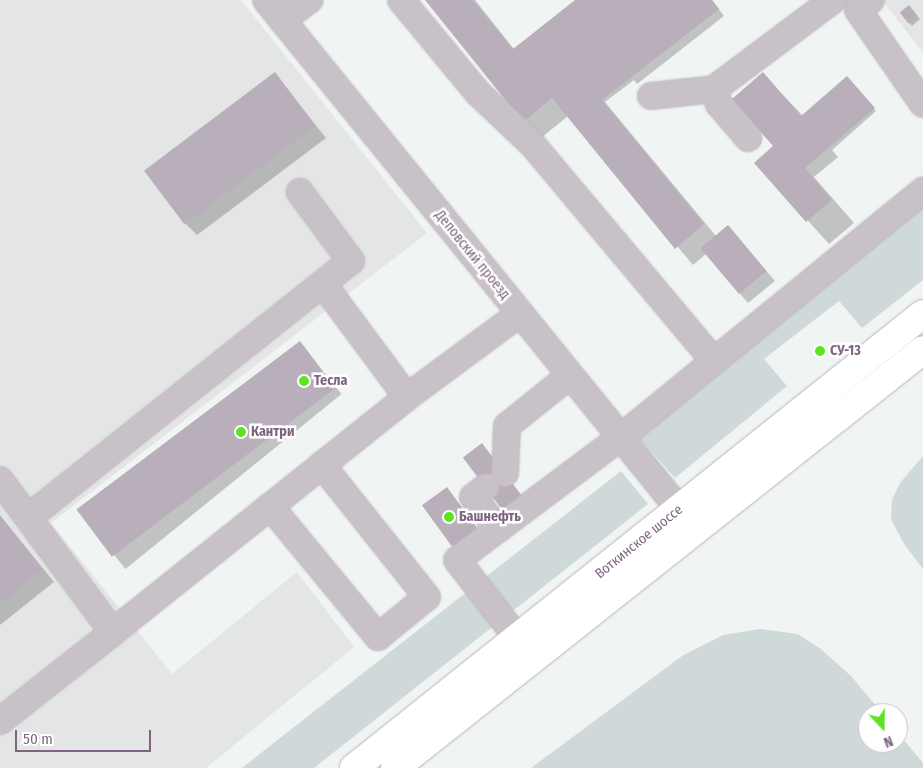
<!DOCTYPE html>
<meta charset="utf-8">
<style>
body{margin:0}
#map{position:relative;width:923px;height:768px;overflow:hidden;background:#f0f4f2;font-family:"Fira Sans Condensed",sans-serif}
div>[style]{position:absolute}
.built>*{inset:0;background:#e4e5e5}
.green>*{inset:0;background:#cfd9d9}
.shadow>*{inset:0;background:#0003;transform-origin:0 0}
.building>*{inset:0;background:#b9afbb;transform-origin:0 0}
.roads{filter:drop-shadow(0 0 1px #bbb4bc) drop-shadow(0 0 1px #bbb4bc)}
.minor>*{height:26px;margin:-13px;padding:0 13px;transform-origin:13px;border-radius:13px;background:#c8c1c8}
.major>*{height:28px;margin:-14px;padding:0 14px;transform-origin:14px;border-radius:14px;background:#fff}
.dots>*{width:14px;height:14px;translate:-50% -50%;box-sizing:border-box;border:2px solid #fff;border-radius:50%}
span{translate:-50% -50%;white-space:nowrap;text-align:center;line-height:1.15;-webkit-text-stroke:5px #fff;paint-order:stroke}
.street-label{font-size:14px;color:#7f6381}
.poi-label{font-size:14px;color:#7f6381;font-weight:700}
.left{translate:0 -50%;text-align:left}
.north{position:absolute;left:858px;top:703px;width:50px;height:50px;box-sizing:border-box;background:#fff;border:1px solid #ccc1cd;border-radius:50%;rotate:159deg;font-size:14px;font-weight:700;line-height:20px;text-align:center;color:#7f6381}
.north::after{content:'';display:block;margin:auto;width:18px;height:22px;background:#5ce420;clip-path:polygon(50% 0,100% 100%,50% 72%,0 100%)}
.scale{position:absolute;left:15px;top:730px;width:136px;height:22px;box-sizing:border-box;border:2px solid #7f6381;border-top:0;padding-left:6px;font-size:15px;line-height:18px;white-space:nowrap;color:#7f6381;-webkit-text-stroke:4px #fff;paint-order:stroke}
</style>
<div id="map">
<div class="built">
<i style="clip-path:polygon(0 0,241px 0,427px 233px,51px 523px,172px 674px,297px 572px,354px 647px,206px 768px,0 768px)"></i>
<i style="clip-path:polygon(882px 0,923px 0,923px 53px)"></i>
</div>
<div class="green">
<i style="clip-path:polygon(923px 192px,923px 280px,862px 328px,839px 301px,764px 359px,787px 386px,675px 478px,633px 431px)"></i>
<i style="clip-path:polygon(923px 456px,923px 569px,904px 544px,891px 519px,892px 500px,900px 483px)"></i>
<i style="clip-path:polygon(621px 471px,648px 504px,314px 768px,242px 768px)"></i>
<i style="clip-path:polygon(760px 629px,798px 634px,822px 650px,851px 676px,882px 713px,868px 713px,868px 743px,898px 743px,898px 733px,923px 763px,923px 768px,531px 768px,682px 656px,723px 635px)"></i>
</div>
<div class="shadow">
<i style="clip-path:polygon(427px 0,475px 0,514px 49px,577px 0,712px 0,724px 16px,637px 84px,634px 80px,605px 102px,716px 236px,728px 226px,775px 281px,748px 303px,706px 254px,693px 265px,568px 116px,541px 138px)"></i>
<i style="clip-path:polygon(912px 10px,920px 19px,912px 26px,901px 13px)"></i>
<i style="clip-path:polygon(275px 74px,326px 138px,197px 235px,185px 223px)"></i>
<i style="clip-path:polygon(763px 74px,803px 116px,849px 80px,876px 111px,832px 150px,838px 157px,814px 177px,854px 223px,829px 244px,756px 163px,775px 147px)"></i>
<i style="left:305px;top:349px;width:58px;height:278px;rotate:51deg"></i>
<i style="clip-path:polygon(447px 489px,485px 538px,462px 554px,452px 545px)"></i>
<i style="clip-path:polygon(0 515px,54px 582px,0 625px)"></i>
</div>
<div class="building">
<i style="clip-path:polygon(425px 0,473px 0,513px 49px,575px 0,712px 0,719px 9px,602px 100px,704px 224px,675px 249px,552px 98px,523px 122px)"></i>
<i style="left:909px;top:5px;width:14px;height:12px;rotate:51deg"></i>
<i style="left:275px;top:72px;width:67px;height:164px;rotate:53deg"></i>
<i style="clip-path:polygon(763px 72px,801px 116px,847px 76px,875px 108px,805px 168px,832px 200px,806px 222px,754px 163px,773px 146px,732px 99px)"></i>
<i style="left:728px;top:225px;width:60px;height:36px;rotate:50deg"></i>
<i style="left:300px;top:341px;width:59px;height:280px;rotate:53deg"></i>
<i style="left:482px;top:443px;width:75px;height:24px;rotate:53deg"></i>
<i style="left:447px;top:487px;width:51px;height:31px;rotate:54deg"></i>
<i style="clip-path:polygon(0 516px,42px 570px,0 603px)"></i>
</div>
<div class="roads">
<div class="minor">
<i style="left:266px;top:0;width:655px;rotate:50.94deg"></i>
<i style="left:401px;top:0;width:121px;rotate:50.4deg"></i>
<i style="left:478px;top:93px;width:74px;rotate:43.4deg"></i>
<i style="left:532px;top:144px;width:283px;rotate:50deg"></i>
<i style="left:871px;top:0;width:16px;rotate:142deg"></i>
<i style="left:858px;top:10px;width:114px;rotate:55.3deg"></i>
<i style="left:282px;top:20px;width:34px;rotate:-36deg"></i>
<i style="left:714px;top:89px;width:16px;rotate:72deg"></i>
<i style="left:719px;top:104px;width:45px;rotate:49.5deg"></i>
<i style="left:651px;top:96px;width:63px;rotate:-6.3deg"></i>
<i style="left:714px;top:89px;width:149px;rotate:-36.8deg"></i>
<i style="left:323px;top:284px;width:141px;rotate:53.4deg"></i>
<i style="left:505px;top:473px;width:47px;rotate:-87.6deg"></i>
<i style="left:507px;top:426px;width:80px;rotate:-38.9deg"></i>
<i style="left:0;top:480px;width:189px;rotate:53.4deg"></i>
<i style="left:113px;top:632px;width:376px;rotate:-38.6deg"></i>
<i style="left:407px;top:397px;width:139px;rotate:-36.5deg"></i>
<i style="left:486px;top:487px;width:16px;rotate:142deg"></i>
<i style="left:473px;top:497px;width:41px;rotate:52deg"></i>
<i style="left:498px;top:529px;width:154px;rotate:-36.8deg"></i>
<i style="left:621px;top:437px;width:390px;rotate:-39.2deg"></i>
<i style="left:270px;top:506px;width:170px;rotate:50.5deg"></i>
<i style="left:378px;top:637px;width:63px;rotate:-39.2deg"></i>
<i style="left:427px;top:597px;width:169px;rotate:-128.5deg"></i>
<i style="left:29px;top:517px;width:411px;rotate:-38.5deg"></i>
<i style="left:351px;top:261px;width:86px;rotate:-126.5deg"></i>
<i style="left:498px;top:529px;width:51px;rotate:142.9deg"></i>
<i style="left:457px;top:560px;width:100px;rotate:52.3deg"></i>
<i style="left:0;top:721px;width:144px;rotate:-38.2deg"></i>
</div>
<div class="major">
<i style="left:354px;top:768px;width:728px;rotate:-38.59deg"></i>
<i style="left:395px;top:768px;width:673px;rotate:-38.37deg"></i>
</div>
</div>
<div class="dots">
<i style="left:820px;top:351px;background:#5ce420"></i>
<i style="left:304px;top:381px;background:#5ce420"></i>
<i style="left:241px;top:432px;background:#5ce420"></i>
<i style="left:449px;top:517px;background:#5ce420"></i>
</div>
<div class="street-label">
<span style="left:472px;top:255px;rotate:51deg">Деповский проезд</span>
<span style="left:639px;top:542px;rotate:-39deg">Воткинское шоссе</span>
</div>
<div class="poi-label">
<span class="left" style="left:830px;top:351px">СУ-13</span>
<span class="left" style="left:314px;top:381px">Тесла</span>
<span class="left" style="left:251px;top:432px">Кантри</span>
<span class="left" style="left:459px;top:517px">Башнефть</span>
</div>
<div class="north">N</div>
<div class="scale">50 m</div>
</div>
